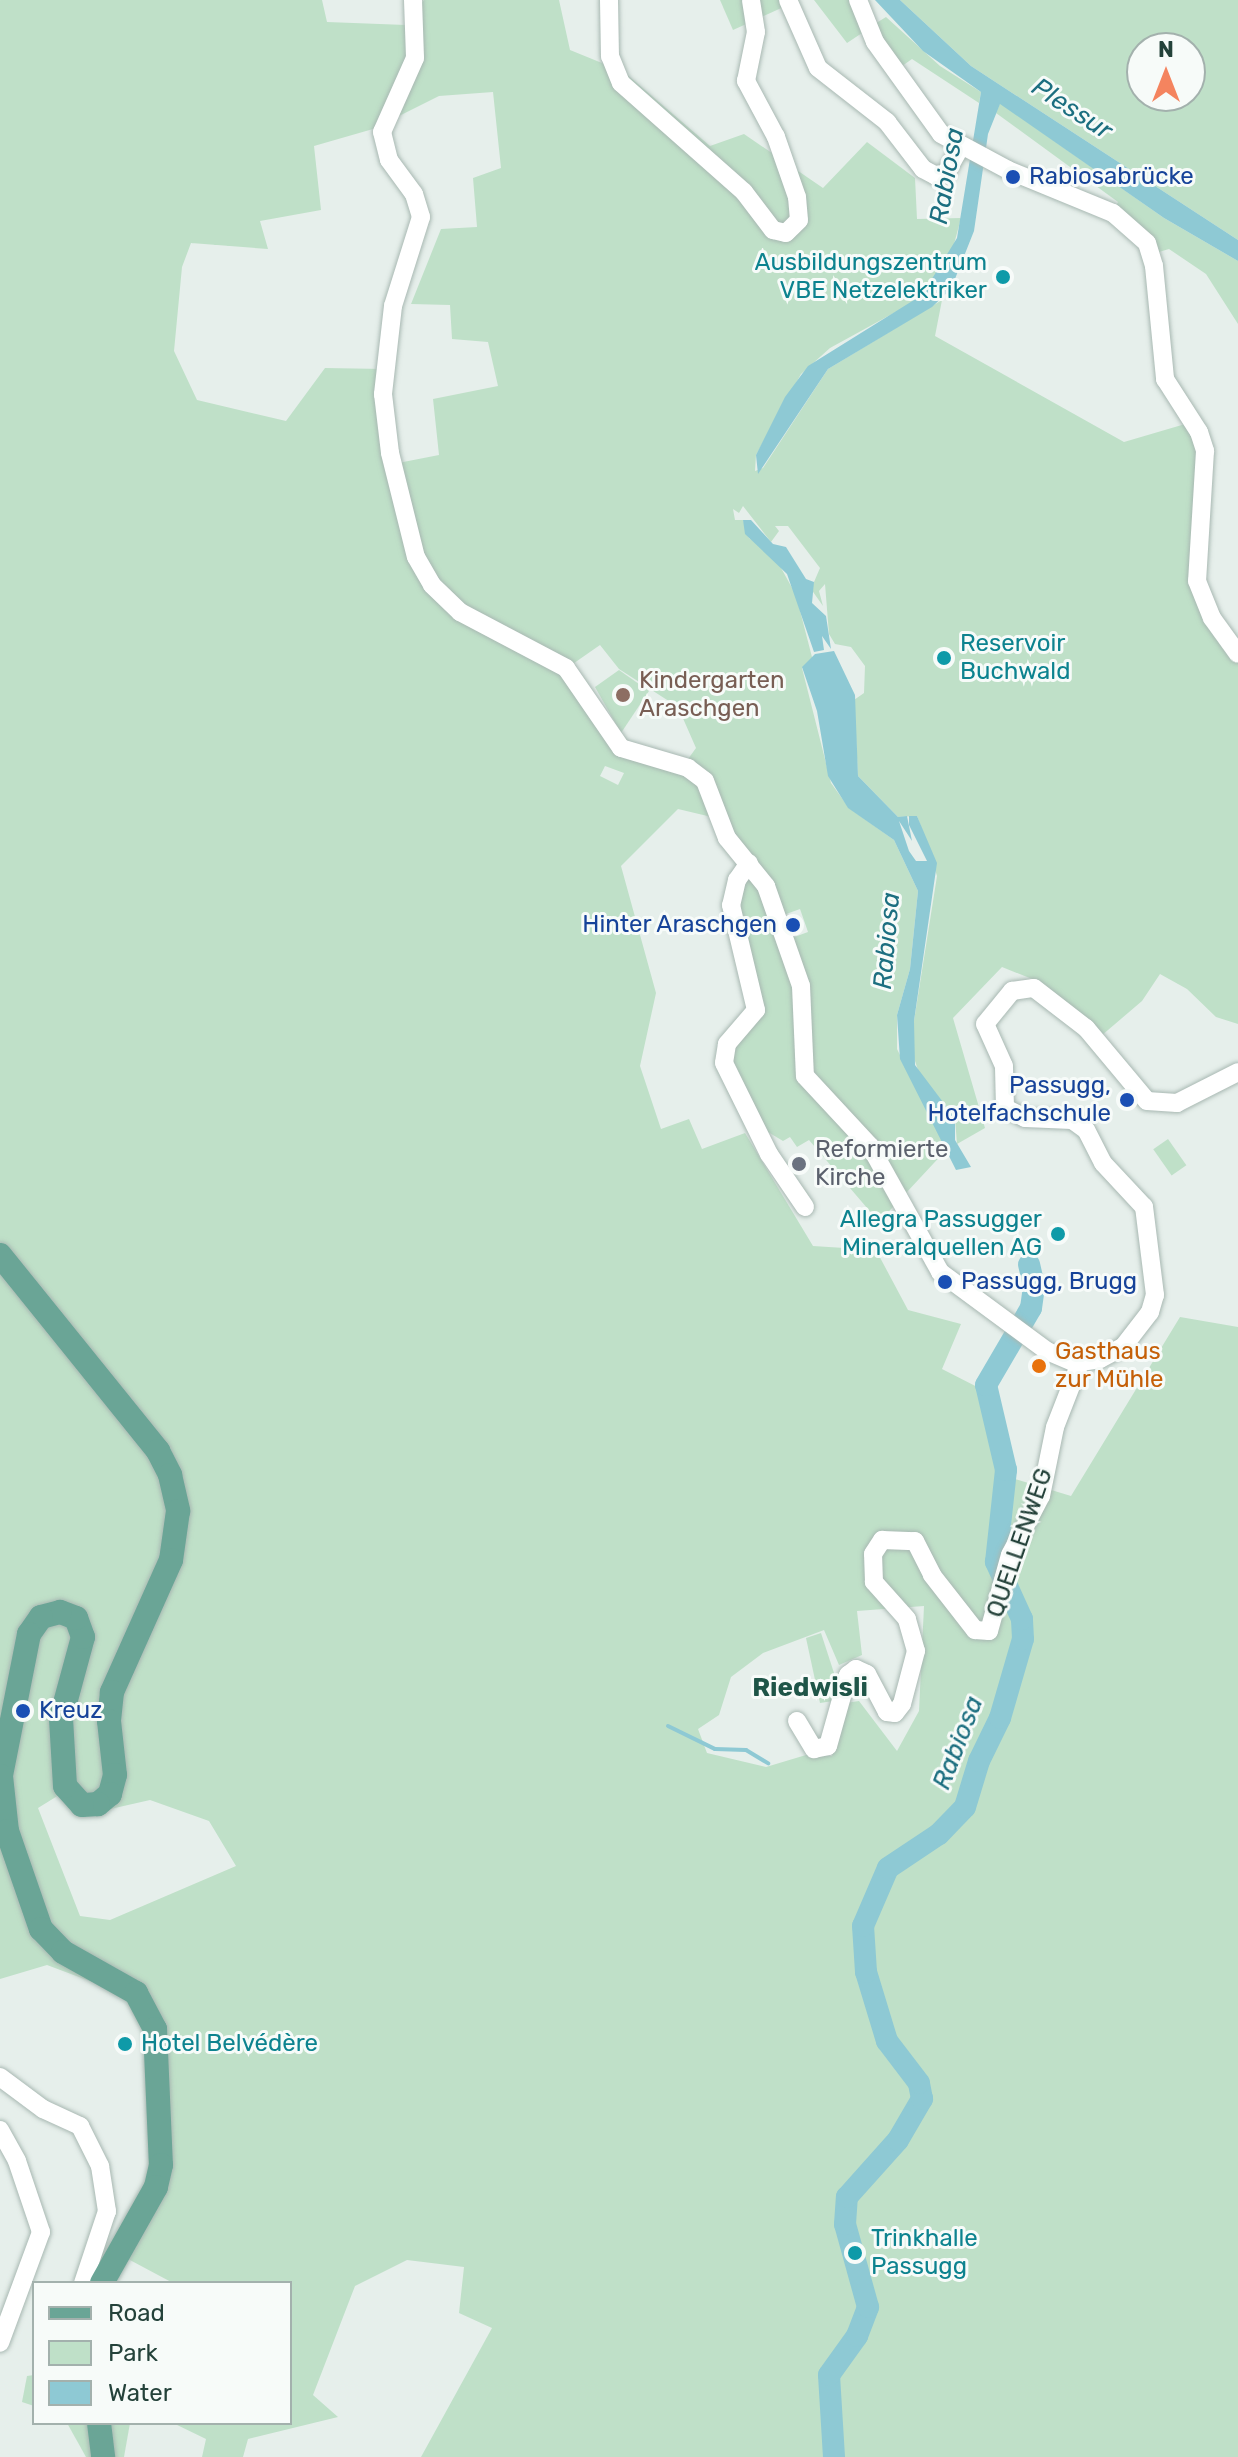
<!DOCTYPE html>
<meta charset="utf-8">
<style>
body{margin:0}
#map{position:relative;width:1238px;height:2457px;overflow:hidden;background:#e6efeb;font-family:Rubik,sans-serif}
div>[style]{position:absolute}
.green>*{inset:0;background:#bfe0c8;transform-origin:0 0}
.water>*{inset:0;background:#8ec9d4}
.stream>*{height:4px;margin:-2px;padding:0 2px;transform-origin:2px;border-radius:2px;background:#8ec9d4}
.river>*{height:22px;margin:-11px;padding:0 11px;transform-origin:11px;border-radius:11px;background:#8ec9d4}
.roads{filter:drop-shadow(0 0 2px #a8b8b2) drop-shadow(0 0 2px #a8b8b2)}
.minor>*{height:18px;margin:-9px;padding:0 9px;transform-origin:9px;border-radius:9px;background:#fff}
.major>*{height:24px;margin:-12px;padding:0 12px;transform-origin:12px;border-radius:12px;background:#6aa596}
.dots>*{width:22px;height:22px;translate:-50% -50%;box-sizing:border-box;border:4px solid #f7fbf9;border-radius:50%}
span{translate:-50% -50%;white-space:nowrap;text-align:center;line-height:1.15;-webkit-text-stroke:6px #f7fbf9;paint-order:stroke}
.transit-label{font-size:24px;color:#164399}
.left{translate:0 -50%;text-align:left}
.right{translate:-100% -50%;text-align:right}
.culture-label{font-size:24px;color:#0d838f}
.education-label{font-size:24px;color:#785e54}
.worship-label{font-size:24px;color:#5b616d}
.food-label{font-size:24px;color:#c56008}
.street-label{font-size:24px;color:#24423a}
.water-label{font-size:26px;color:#1c6f80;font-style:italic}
.neighbourhood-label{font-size:26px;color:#1f5548;font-weight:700}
.legend{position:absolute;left:32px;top:2281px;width:260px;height:144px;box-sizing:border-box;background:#f7fbf9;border:2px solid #a3b1ad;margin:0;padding:10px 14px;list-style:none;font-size:24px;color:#24423a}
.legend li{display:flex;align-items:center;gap:16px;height:40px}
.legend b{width:40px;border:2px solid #a3b1ad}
.north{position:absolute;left:1126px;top:32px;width:80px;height:80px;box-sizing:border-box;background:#f7fbf9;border:2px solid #a3b1ad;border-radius:50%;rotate:0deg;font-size:22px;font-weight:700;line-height:32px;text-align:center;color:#24423a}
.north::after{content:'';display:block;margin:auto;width:28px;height:36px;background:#f4845f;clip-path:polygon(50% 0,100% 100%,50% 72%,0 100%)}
</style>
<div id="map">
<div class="green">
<i style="clip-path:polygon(evenodd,0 0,322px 0,327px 22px,406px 25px,424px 0,559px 0,570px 50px,624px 72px,710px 146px,744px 134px,823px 188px,867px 142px,915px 178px,917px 219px,961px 218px,953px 248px,932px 286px,912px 303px,830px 348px,801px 374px,756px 455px,755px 471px,763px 468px,828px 369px,942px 300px,935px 336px,1124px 442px,1192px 422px,1199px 432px,1197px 572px,1238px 654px,1238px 1024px,1216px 1017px,1187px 989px,1160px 974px,1142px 1001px,1101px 1036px,1042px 983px,1002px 967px,953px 1018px,985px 1128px,957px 1144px,955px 1118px,919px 1073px,914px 1058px,914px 1021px,937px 876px,926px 840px,917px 816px,898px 817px,858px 776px,854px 700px,864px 693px,865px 666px,851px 647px,835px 644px,829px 634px,825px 584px,819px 591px,823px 606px,811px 589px,820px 568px,788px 526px,775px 526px,779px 531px,771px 542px,743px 506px,739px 513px,733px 509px,735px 520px,743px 520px,749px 538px,775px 557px,796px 595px,813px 661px,802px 668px,831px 783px,849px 808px,894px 840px,918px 891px,910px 969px,897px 1015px,897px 1049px,947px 1149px,879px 1222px,809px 1140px,797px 1147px,790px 1137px,783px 1141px,768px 1132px,724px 1059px,754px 1016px,732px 916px,749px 863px,720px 819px,678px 809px,621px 866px,656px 993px,640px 1066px,661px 1129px,689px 1119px,702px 1149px,745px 1133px,813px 1246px,876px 1250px,908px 1310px,961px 1324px,942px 1369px,993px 1395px,1015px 1479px,1071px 1496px,1180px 1317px,1238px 1327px,1238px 2457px,421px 2457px,492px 2328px,459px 2313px,464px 2267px,407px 2260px,355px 2286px,313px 2395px,338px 2417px,248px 2439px,243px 2457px,202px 2457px,206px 2439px,173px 2423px,290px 2423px,290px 2283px,173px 2283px,128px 2259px,152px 2180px,155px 2036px,135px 1998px,47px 1965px,0 1979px,0 0,493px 92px,501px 168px,473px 178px,477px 227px,441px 229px,411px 304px,450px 305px,452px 339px,488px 342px,498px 386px,433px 399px,439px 455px,393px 464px,384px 369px,325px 368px,286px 421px,197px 400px,174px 351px,182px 267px,191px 243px,268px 249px,260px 221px,321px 210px,314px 146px,373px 129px,439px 96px,493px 92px,0 0,600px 645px,619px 669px,678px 707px,696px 748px,683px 766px,609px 737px,567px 668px,600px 645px,0 0,605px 766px,624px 773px,618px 785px,600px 776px,605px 766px,0 0,800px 909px,808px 932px,786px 940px,778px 917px,800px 909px,0 0,924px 1606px,919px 1711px,897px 1751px,859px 1701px,846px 1703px,832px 1756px,806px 1755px,766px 1767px,707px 1753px,698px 1729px,719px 1715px,731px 1677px,763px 1653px,824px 1630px,839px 1665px,862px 1655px,857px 1611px,924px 1606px,0 0,59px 1795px,84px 1815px,150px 1800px,209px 1821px,236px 1866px,110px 1920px,80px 1916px,38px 1808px,59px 1795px)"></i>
<i style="clip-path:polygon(720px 0,799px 0,733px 30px)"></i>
<i style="clip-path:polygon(814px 0,858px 0,868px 28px,886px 17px,940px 66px,981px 92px,979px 103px,912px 59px,895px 71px,868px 29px,847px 43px)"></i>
<i style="clip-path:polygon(evenodd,900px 0,1238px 0,1238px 240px,971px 66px,900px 0,1142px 48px,1190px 48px,1190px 96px,1142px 96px,1142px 48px)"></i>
<i style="clip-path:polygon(1000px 103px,1164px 218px,1238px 261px,1238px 324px,1206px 274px,1169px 249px,1152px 254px,1113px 213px,1118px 202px,996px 113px)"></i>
<i style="clip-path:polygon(619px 670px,649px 691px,621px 733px,595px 687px)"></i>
<i style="left:1168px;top:1139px;width:32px;height:18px;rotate:55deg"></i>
<i style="clip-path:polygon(821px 1633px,834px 1673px,833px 1701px,820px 1703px,806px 1638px)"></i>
<i style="clip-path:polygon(34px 2375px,34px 2406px,22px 2402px,27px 2376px)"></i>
<i style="clip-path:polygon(67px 2423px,130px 2423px,124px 2457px,86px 2457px)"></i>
</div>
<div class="water">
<i style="clip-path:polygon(875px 0,900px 0,971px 66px,1238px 240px,1238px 261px,1164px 218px,1000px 104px,988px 134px,974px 231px,951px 289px,932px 307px,828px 369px,758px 474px,756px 455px,785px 397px,808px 366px,922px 295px,957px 238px,981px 92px,923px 51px)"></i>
<i style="clip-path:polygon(743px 520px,751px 520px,773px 544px,786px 547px,806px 579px,814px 582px,812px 603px,826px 616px,831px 649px,822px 636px,824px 650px,814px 652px,787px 574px,745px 534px)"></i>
<i style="clip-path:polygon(834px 651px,855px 695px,858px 776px,898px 817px,907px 816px,912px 841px,899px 821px,909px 851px,916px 861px,927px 861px,909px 825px,909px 816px,917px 816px,937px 863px,914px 1021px,915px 1065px,955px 1118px,955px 1140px,971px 1167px,956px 1170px,900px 1059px,897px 1015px,910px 969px,918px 891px,894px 840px,848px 808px,828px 776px,817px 711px,802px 667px,815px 654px)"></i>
</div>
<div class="stream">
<i style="left:668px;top:1726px;width:52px;rotate:26.1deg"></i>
<i style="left:715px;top:1749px;width:31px;rotate:2deg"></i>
<i style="left:746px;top:1750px;width:26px;rotate:31deg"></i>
</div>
<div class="river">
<i style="left:834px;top:2457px;width:82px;rotate:-93.5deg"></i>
<i style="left:829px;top:2375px;width:48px;rotate:-54.3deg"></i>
<i style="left:857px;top:2336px;width:31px;rotate:-69deg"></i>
<i style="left:868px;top:2307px;width:86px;rotate:-105.5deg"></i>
<i style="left:845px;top:2224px;width:27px;rotate:-86deg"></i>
<i style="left:847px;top:2197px;width:76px;rotate:-48.2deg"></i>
<i style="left:898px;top:2140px;width:48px;rotate:-59.7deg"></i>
<i style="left:922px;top:2099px;width:16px;rotate:-101deg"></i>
<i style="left:919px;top:2083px;width:53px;rotate:-127.3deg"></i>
<i style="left:887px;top:2041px;width:72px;rotate:-106.9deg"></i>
<i style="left:866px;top:1972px;width:46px;rotate:-93.7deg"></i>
<i style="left:863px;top:1926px;width:63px;rotate:-66.7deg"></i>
<i style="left:888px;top:1868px;width:61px;rotate:-33.7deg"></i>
<i style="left:939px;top:1834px;width:37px;rotate:-46deg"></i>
<i style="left:965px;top:1807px;width:48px;rotate:-73.1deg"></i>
<i style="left:979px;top:1761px;width:48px;rotate:-64deg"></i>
<i style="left:1000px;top:1718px;width:82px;rotate:-73.8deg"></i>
<i style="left:1023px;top:1639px;width:20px;rotate:-93deg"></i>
<i style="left:1022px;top:1619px;width:63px;rotate:-114.5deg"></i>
<i style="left:996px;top:1562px;width:93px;rotate:-83.8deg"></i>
<i style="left:1006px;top:1470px;width:87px;rotate:-103.2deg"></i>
<i style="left:986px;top:1385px;width:89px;rotate:-59.7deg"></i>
<i style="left:1031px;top:1308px;width:22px;rotate:-82deg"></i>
<i style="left:1034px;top:1286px;width:22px;rotate:-103deg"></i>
</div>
<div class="roads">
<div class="minor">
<i style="left:413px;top:0;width:58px;rotate:88deg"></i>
<i style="left:415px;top:58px;width:81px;rotate:114deg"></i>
<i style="left:382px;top:132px;width:29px;rotate:76deg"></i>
<i style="left:389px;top:160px;width:42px;rotate:53.7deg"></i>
<i style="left:414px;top:194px;width:24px;rotate:73deg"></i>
<i style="left:421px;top:217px;width:93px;rotate:107.5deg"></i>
<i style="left:393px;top:306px;width:89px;rotate:96.5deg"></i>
<i style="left:383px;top:394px;width:59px;rotate:83.2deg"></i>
<i style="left:390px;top:453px;width:107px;rotate:76deg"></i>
<i style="left:416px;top:557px;width:32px;rotate:60deg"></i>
<i style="left:432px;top:585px;width:39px;rotate:44deg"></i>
<i style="left:460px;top:612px;width:120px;rotate:27.8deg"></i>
<i style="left:566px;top:668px;width:97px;rotate:55.5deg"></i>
<i style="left:621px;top:748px;width:70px;rotate:16.6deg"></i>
<i style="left:688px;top:768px;width:21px;rotate:37deg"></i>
<i style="left:705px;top:781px;width:61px;rotate:68.9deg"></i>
<i style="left:727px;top:838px;width:62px;rotate:50.9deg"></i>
<i style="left:766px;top:886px;width:106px;rotate:70.7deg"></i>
<i style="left:801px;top:986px;width:90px;rotate:87.5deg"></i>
<i style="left:805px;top:1076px;width:96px;rotate:47.1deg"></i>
<i style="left:870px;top:1146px;width:144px;rotate:60.9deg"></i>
<i style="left:940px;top:1272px;width:133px;rotate:36.4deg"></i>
<i style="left:1047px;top:1351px;width:30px;rotate:23deg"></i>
<i style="left:1075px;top:1363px;width:25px;rotate:-9deg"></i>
<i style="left:1100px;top:1359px;width:26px;rotate:-28deg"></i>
<i style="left:1123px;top:1347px;width:44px;rotate:-52.4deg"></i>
<i style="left:1150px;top:1312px;width:18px;rotate:-74deg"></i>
<i style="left:1155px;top:1295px;width:89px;rotate:-97.1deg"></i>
<i style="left:1144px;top:1207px;width:60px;rotate:-133deg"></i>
<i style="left:1103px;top:1163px;width:37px;rotate:-117deg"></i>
<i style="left:1086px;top:1130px;width:17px;rotate:-144deg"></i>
<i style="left:1072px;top:1120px;width:47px;rotate:-177.6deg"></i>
<i style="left:1025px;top:1118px;width:22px;rotate:-153deg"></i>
<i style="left:1005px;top:1108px;width:42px;rotate:-91.4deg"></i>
<i style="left:1004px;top:1066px;width:46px;rotate:-114.3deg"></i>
<i style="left:985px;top:1024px;width:43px;rotate:-50.7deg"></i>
<i style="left:1012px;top:991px;width:22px;rotate:-8deg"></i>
<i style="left:1034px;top:988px;width:66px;rotate:37.6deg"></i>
<i style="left:1086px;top:1028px;width:95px;rotate:50.1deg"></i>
<i style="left:1147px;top:1101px;width:30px;rotate:4deg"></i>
<i style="left:1177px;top:1103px;width:68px;rotate:-26.9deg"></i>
<i style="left:609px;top:0;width:56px;rotate:89deg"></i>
<i style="left:610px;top:56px;width:29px;rotate:68deg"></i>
<i style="left:621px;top:83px;width:164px;rotate:41.5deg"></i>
<i style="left:744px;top:192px;width:48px;rotate:52.7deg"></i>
<i style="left:773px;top:230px;width:13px;rotate:13deg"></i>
<i style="left:786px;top:233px;width:18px;rotate:-45deg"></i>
<i style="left:799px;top:220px;width:23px;rotate:-95deg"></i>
<i style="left:797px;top:197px;width:64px;rotate:-109.3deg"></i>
<i style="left:776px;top:137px;width:64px;rotate:-118.2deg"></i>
<i style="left:746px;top:81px;width:50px;rotate:-78.5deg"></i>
<i style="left:756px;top:32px;width:32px;rotate:-99deg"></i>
<i style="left:788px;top:0;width:74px;rotate:66.2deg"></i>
<i style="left:818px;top:68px;width:88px;rotate:38deg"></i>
<i style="left:887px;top:122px;width:59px;rotate:52.5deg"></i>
<i style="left:923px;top:169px;width:15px;rotate:28deg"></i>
<i style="left:936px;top:176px;width:10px;rotate:-17deg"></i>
<i style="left:946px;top:173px;width:31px;rotate:-61deg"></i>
<i style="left:858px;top:0;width:45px;rotate:68deg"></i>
<i style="left:875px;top:42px;width:113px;rotate:54.3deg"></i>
<i style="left:941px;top:134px;width:76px;rotate:28.2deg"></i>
<i style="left:1008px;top:170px;width:113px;rotate:22.3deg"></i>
<i style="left:1113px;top:213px;width:45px;rotate:41.4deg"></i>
<i style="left:1147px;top:243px;width:24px;rotate:73deg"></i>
<i style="left:1154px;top:266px;width:114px;rotate:84.4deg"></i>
<i style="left:1165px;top:379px;width:63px;rotate:57.3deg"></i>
<i style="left:1199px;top:432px;width:20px;rotate:72deg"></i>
<i style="left:1205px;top:451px;width:130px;rotate:93.5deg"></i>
<i style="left:1197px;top:581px;width:40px;rotate:68deg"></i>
<i style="left:1212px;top:618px;width:44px;rotate:54.2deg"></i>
<i style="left:749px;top:863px;width:21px;rotate:125deg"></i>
<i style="left:737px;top:880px;width:26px;rotate:103deg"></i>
<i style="left:731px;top:905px;width:108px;rotate:76.6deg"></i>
<i style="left:756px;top:1010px;width:45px;rotate:130.5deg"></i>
<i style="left:727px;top:1044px;width:19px;rotate:99deg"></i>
<i style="left:724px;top:1063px;width:102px;rotate:63.7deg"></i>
<i style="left:769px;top:1154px;width:64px;rotate:55.8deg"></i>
<i style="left:797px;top:1721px;width:33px;rotate:59deg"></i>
<i style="left:814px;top:1749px;width:14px;rotate:-12deg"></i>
<i style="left:828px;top:1746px;width:74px;rotate:-74.3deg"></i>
<i style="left:848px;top:1675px;width:10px;rotate:-37deg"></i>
<i style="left:856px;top:1669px;width:12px;rotate:24deg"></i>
<i style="left:867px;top:1674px;width:43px;rotate:62.2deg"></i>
<i style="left:887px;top:1712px;width:8px;rotate:7deg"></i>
<i style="left:895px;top:1713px;width:11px;rotate:-52deg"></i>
<i style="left:902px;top:1704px;width:55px;rotate:-75.2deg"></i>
<i style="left:916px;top:1651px;width:33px;rotate:-106deg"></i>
<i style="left:907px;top:1619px;width:50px;rotate:-131.7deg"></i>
<i style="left:874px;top:1582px;width:28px;rotate:-92deg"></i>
<i style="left:873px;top:1554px;width:17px;rotate:-57deg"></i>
<i style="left:882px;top:1540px;width:33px;rotate:2deg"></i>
<i style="left:915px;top:1541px;width:38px;rotate:63deg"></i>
<i style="left:932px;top:1575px;width:70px;rotate:52deg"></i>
<i style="left:975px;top:1630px;width:14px;rotate:4deg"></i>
<i style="left:989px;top:1631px;width:79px;rotate:-74.6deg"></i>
<i style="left:1010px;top:1555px;width:67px;rotate:-62.3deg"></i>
<i style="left:1041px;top:1496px;width:70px;rotate:-78.5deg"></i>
<i style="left:1055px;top:1427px;width:69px;rotate:-68.7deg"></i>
<i style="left:0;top:2077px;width:54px;rotate:36.7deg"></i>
<i style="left:43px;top:2109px;width:41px;rotate:24.7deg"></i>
<i style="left:80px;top:2126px;width:45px;rotate:63.4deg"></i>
<i style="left:100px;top:2166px;width:46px;rotate:81.2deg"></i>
<i style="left:107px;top:2211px;width:76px;rotate:108.4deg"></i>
<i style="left:0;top:2130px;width:35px;rotate:61deg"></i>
<i style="left:17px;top:2161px;width:75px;rotate:71.3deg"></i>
<i style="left:41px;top:2232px;width:118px;rotate:110.3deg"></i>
</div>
<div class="major">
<i style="left:0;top:1255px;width:252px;rotate:51.1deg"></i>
<i style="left:158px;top:1451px;width:27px;rotate:63deg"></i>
<i style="left:170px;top:1475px;width:37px;rotate:77deg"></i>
<i style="left:178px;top:1511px;width:49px;rotate:98.1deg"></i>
<i style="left:171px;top:1560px;width:145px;rotate:114.1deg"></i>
<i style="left:112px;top:1692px;width:29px;rotate:96deg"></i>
<i style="left:109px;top:1721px;width:54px;rotate:83.7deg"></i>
<i style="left:115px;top:1775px;width:20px;rotate:105deg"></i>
<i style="left:110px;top:1794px;width:16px;rotate:140deg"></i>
<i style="left:98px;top:1804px;width:16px;rotate:176deg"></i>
<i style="left:82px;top:1805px;width:25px;rotate:-132deg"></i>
<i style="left:65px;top:1786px;width:68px;rotate:-93.4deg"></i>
<i style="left:61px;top:1718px;width:84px;rotate:-74.8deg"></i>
<i style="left:83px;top:1637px;width:20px;rotate:-110deg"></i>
<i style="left:76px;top:1618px;width:17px;rotate:-159deg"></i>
<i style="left:60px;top:1612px;width:20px;rotate:165deg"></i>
<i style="left:41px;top:1617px;width:21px;rotate:125deg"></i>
<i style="left:29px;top:1634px;width:145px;rotate:101.2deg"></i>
<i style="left:1px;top:1776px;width:55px;rotate:83.8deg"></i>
<i style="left:7px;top:1831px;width:104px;rotate:70.9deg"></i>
<i style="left:41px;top:1929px;width:32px;rotate:46deg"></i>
<i style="left:63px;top:1952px;width:84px;rotate:29.3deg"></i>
<i style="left:136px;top:1993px;width:41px;rotate:62.2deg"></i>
<i style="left:155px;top:2029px;width:136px;rotate:87.5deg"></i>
<i style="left:161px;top:2165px;width:23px;rotate:103deg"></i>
<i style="left:156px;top:2187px;width:110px;rotate:119.4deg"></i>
<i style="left:99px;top:2423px;width:34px;rotate:83deg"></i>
</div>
</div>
<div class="dots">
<i style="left:1013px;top:177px;background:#1a4fb4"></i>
<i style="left:1003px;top:277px;background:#0f9aa8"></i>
<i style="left:944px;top:658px;background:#0f9aa8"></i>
<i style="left:623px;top:695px;background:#8d6e63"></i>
<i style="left:793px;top:925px;background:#1a4fb4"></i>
<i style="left:1127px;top:1100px;background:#1a4fb4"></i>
<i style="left:799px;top:1164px;background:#6b7280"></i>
<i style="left:1058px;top:1234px;background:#0f9aa8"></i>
<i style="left:945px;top:1282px;background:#1a4fb4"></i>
<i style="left:1039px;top:1366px;background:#e8710a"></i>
<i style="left:23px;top:1711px;background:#1a4fb4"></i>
<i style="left:125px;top:2044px;background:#0f9aa8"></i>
<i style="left:855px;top:2253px;background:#0f9aa8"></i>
</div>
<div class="transit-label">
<span class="left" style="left:1029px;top:177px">Rabiosabrücke</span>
<span class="right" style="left:777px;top:925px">Hinter Araschgen</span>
<span class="right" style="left:1111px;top:1100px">Passugg,<br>Hotelfachschule</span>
<span class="left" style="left:961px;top:1282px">Passugg, Brugg</span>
<span class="left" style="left:39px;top:1711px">Kreuz</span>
</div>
<div class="culture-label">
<span class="right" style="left:987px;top:277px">Ausbildungszentrum<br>VBE Netzelektriker</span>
<span class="left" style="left:960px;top:658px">Reservoir<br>Buchwald</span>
<span class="right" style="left:1042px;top:1234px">Allegra Passugger<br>Mineralquellen AG</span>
<span class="left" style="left:141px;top:2044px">Hotel Belvédère</span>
<span class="left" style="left:871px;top:2253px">Trinkhalle<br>Passugg</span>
</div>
<div class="education-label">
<span class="left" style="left:639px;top:695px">Kindergarten<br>Araschgen</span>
</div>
<div class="worship-label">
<span class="left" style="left:815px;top:1164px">Reformierte<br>Kirche</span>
</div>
<div class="food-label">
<span class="left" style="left:1055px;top:1366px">Gasthaus<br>zur Mühle</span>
</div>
<div class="street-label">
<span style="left:1020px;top:1543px;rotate:-71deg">QUELLENWEG</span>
</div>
<div class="water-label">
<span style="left:1072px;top:109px;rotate:33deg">Plessur</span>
<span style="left:947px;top:176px;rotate:-80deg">Rabiosa</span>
<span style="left:887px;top:941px;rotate:-85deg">Rabiosa</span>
<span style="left:958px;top:1743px;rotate:-69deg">Rabiosa</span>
</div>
<div class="neighbourhood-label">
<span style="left:810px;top:1688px">Riedwisli</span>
</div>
<ul class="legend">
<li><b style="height:10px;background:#6aa596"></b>Road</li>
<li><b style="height:22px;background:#bfe0c8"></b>Park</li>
<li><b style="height:22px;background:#8ec9d4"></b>Water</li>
</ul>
<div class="north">N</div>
</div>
